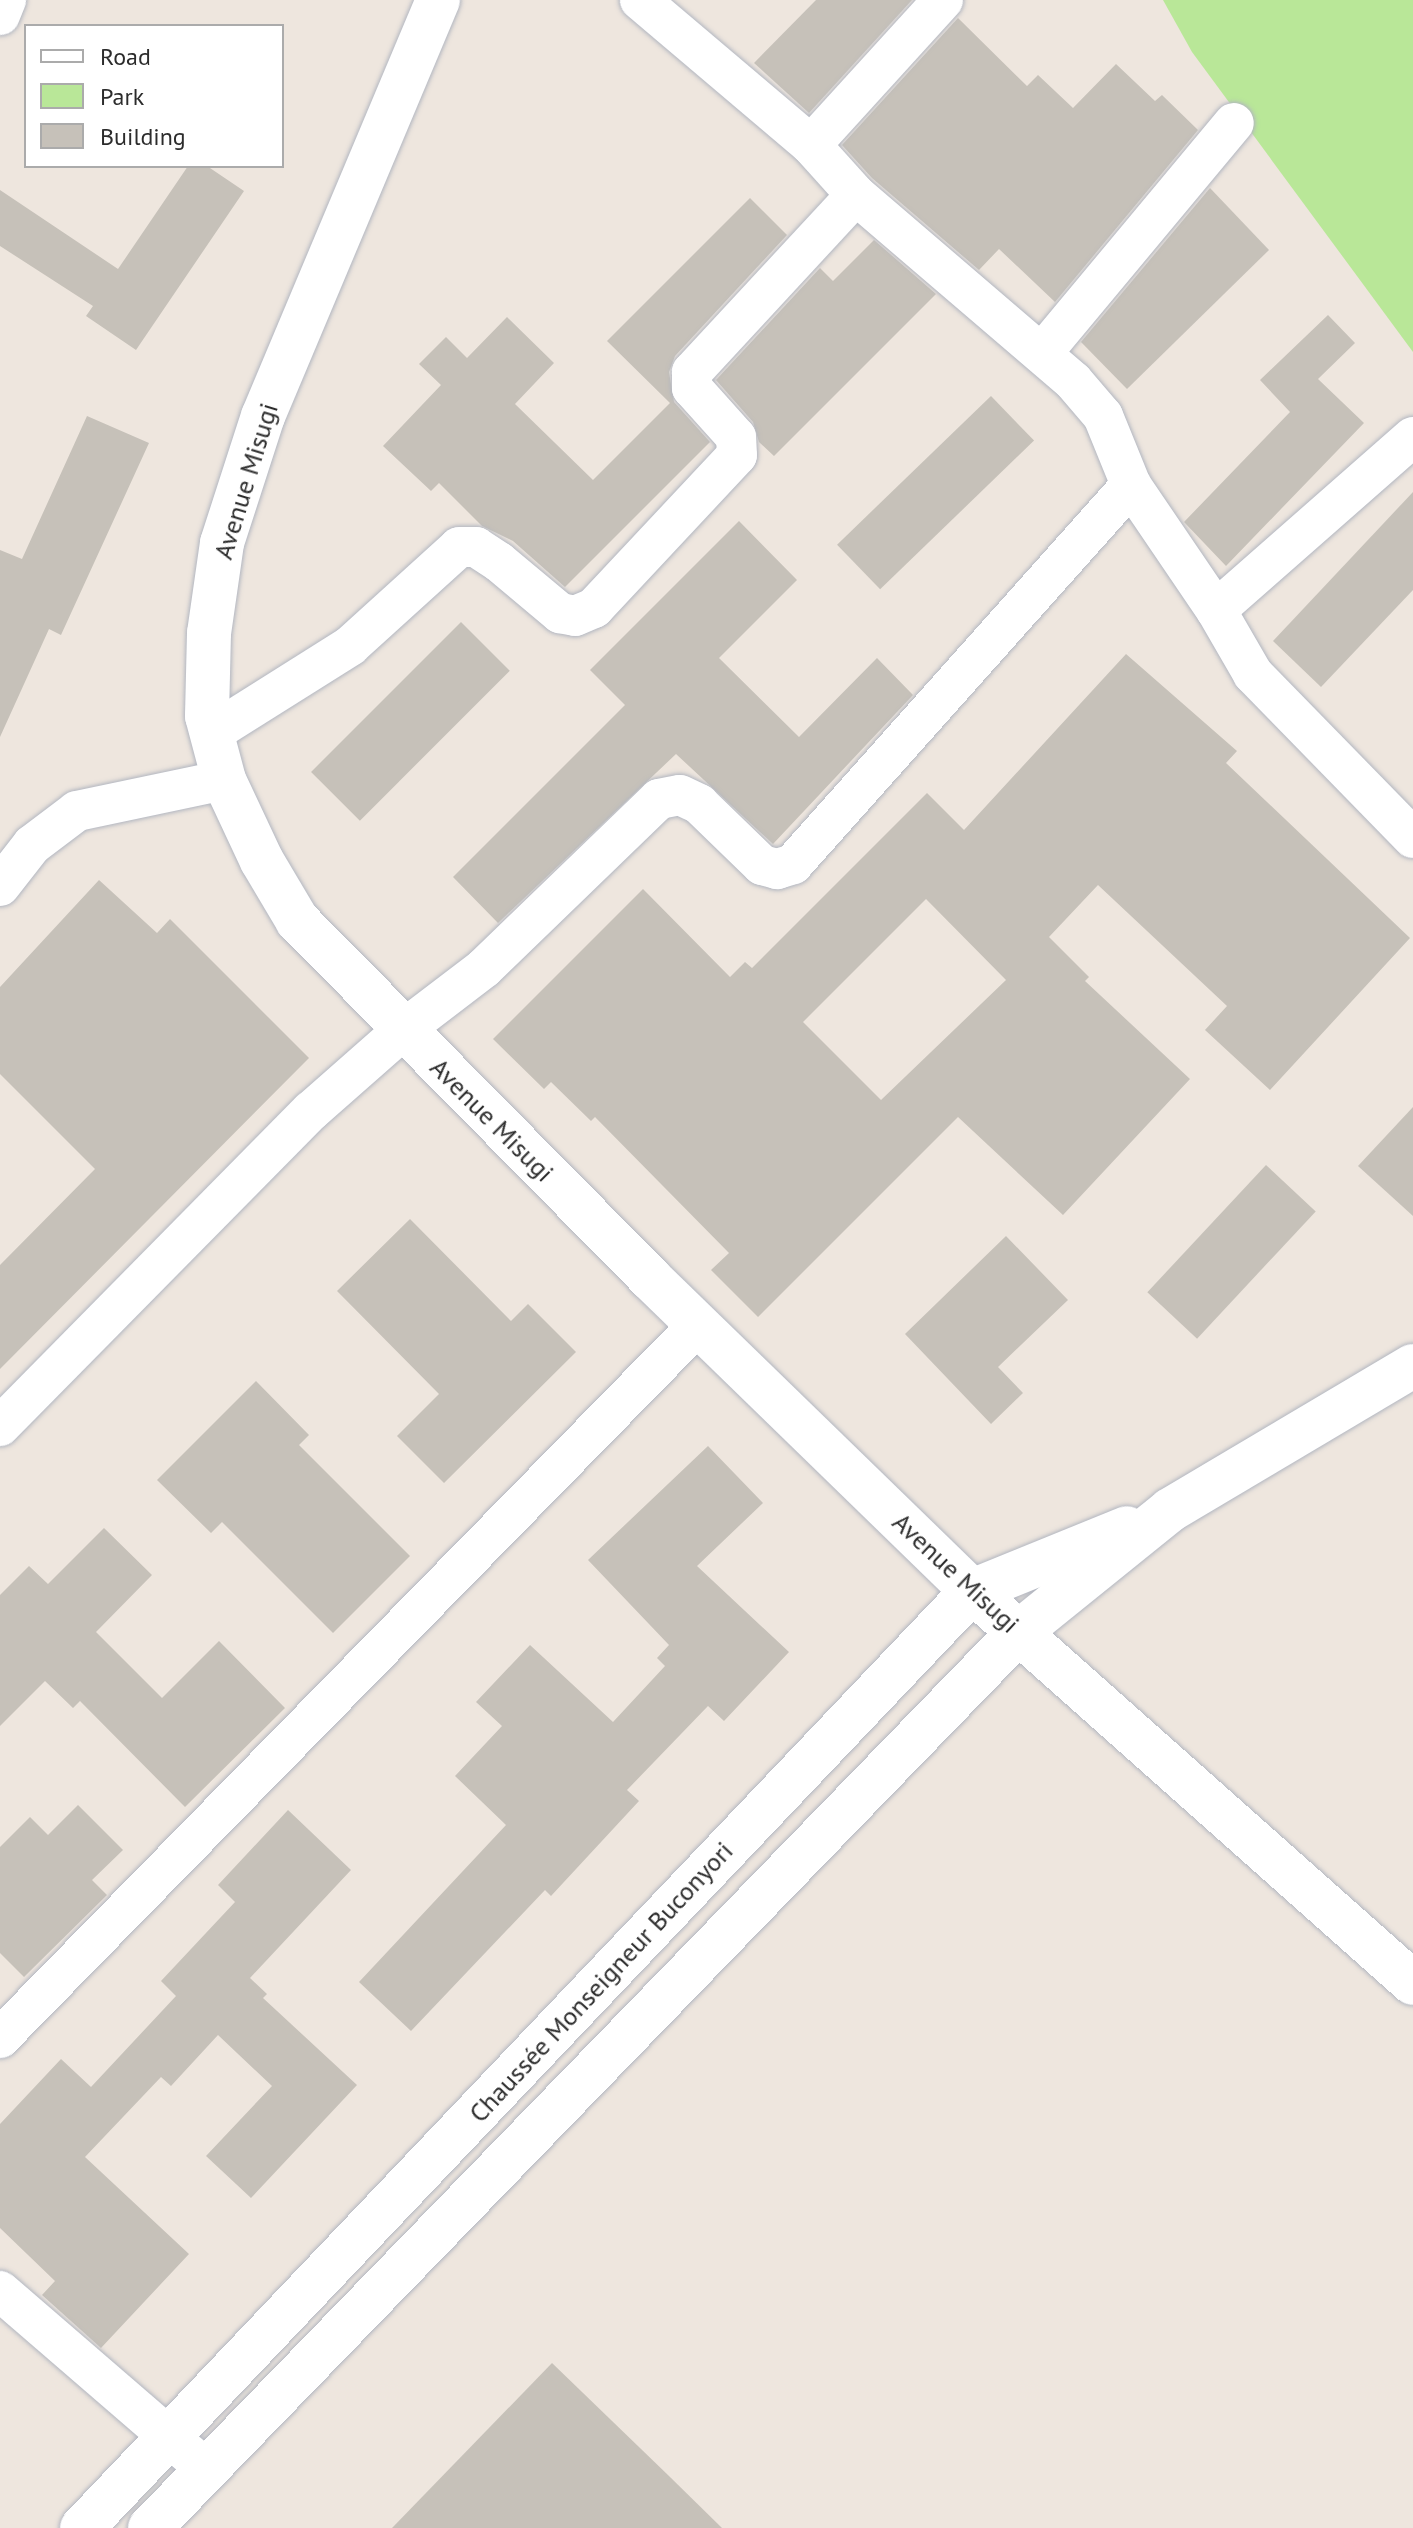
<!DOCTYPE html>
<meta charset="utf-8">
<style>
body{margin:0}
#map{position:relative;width:1413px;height:2528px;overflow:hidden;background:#eee6de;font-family:"PT Sans",sans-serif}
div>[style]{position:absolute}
.green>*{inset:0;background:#b9e798}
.building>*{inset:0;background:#c6c1b9;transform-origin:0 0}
.roads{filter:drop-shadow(0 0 2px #b2b6c0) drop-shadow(0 0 2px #b2b6c0)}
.minor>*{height:40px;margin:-20px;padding:0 20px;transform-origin:20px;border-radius:20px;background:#fff}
.tertiary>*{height:44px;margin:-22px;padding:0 22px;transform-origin:22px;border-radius:22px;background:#fff}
span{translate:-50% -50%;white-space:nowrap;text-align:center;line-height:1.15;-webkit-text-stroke:8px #fff;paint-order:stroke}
.street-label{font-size:26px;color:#2c2c2c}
.legend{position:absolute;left:24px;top:24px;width:260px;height:144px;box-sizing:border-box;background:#fff;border:2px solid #ababab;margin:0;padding:10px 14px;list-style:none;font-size:24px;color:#2c2c2c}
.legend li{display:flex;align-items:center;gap:16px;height:40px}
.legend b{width:40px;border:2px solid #ababab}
</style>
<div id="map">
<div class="green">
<i style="clip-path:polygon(1163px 0,1413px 0,1413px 352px,1192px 52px)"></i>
</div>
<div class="building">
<i style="clip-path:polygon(816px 0,912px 0,809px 113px,754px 63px)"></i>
<i style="clip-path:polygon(958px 18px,1027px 86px,1038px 75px,1073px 108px,1116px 64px,1155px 101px,1162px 95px,1198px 130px,1055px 302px,999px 249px,979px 270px,872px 178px,842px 145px)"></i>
<i style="clip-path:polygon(188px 166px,207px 166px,244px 191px,136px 350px,86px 316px,93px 306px,0 246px,0 190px,118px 269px)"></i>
<i style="clip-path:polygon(1210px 188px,1269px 250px,1127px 389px,1081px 342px)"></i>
<i style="clip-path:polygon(750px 198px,787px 235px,675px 356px,669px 372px,674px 402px,710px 442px,565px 587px,513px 541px,482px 526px,439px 483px,431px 491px,383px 446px,441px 385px,419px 364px,446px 337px,467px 358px,507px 317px,554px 363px,515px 404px,593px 480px,670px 403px,607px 341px)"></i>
<i style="clip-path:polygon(874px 240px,936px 294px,774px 456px,759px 442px,753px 422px,716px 380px,820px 268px,833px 281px)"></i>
<i style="clip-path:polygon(1328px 315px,1355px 343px,1318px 379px,1364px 423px,1226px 566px,1184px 522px,1290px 412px,1260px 380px)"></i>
<i style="left:991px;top:396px;width:62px;height:214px;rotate:46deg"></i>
<i style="clip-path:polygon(87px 416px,149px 443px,61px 635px,49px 629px,0 737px,0 550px,22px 559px)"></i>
<i style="clip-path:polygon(1413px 492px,1413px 590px,1321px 687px,1273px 641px)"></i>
<i style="clip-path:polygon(739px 521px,797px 580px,719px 658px,799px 737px,877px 658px,913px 695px,773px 844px,676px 754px,498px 923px,453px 877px,625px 705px,590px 670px)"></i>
<i style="left:461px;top:622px;width:69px;height:212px;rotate:45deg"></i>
<i style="clip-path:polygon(evenodd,1126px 654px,1237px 751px,1226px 763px,1410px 938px,1270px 1090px,1205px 1030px,1227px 1006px,1098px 885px,1049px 937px,1089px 977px,1085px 981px,1190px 1079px,1063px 1215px,958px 1117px,758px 1317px,711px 1270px,729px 1253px,595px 1117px,591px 1121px,551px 1082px,544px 1089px,493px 1039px,643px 889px,730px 977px,745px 962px,752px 968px,927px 793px,964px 830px,1126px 654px,926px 899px,1006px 980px,881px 1100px,803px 1022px,926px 899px)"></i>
<i style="clip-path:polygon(99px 880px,157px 933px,170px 919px,309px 1058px,0 1369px,0 1265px,95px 1169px,0 1074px,0 987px)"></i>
<i style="clip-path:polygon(1413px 1107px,1413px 1216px,1358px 1166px)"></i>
<i style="left:1266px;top:1165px;width:68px;height:174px;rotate:43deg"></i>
<i style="clip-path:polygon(410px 1219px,511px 1321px,528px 1304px,576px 1352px,444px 1483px,397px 1436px,439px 1394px,337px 1291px)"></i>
<i style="clip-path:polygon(1006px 1236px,1068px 1300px,998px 1367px,1023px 1393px,991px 1424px,905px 1334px)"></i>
<i style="clip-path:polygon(256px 1381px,309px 1435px,299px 1445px,410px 1556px,333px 1633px,222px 1522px,211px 1533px,157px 1480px)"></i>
<i style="clip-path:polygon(708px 1446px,763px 1503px,697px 1566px,789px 1652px,724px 1721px,708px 1706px,627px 1790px,639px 1801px,551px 1896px,545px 1890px,411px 2031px,359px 1982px,506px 1825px,455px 1776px,502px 1726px,476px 1702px,530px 1645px,613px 1722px,665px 1666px,657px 1658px,669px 1645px,588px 1560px)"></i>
<i style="clip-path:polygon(104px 1528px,152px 1575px,96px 1632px,162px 1698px,219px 1641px,285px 1708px,185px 1807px,80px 1701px,73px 1708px,45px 1681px,0 1726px,0 1595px,29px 1566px,48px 1584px)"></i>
<i style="clip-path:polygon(78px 1805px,123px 1850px,92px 1880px,107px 1895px,24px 1977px,0 1953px,0 1847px,30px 1817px,48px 1835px)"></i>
<i style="clip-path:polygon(288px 1810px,351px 1870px,250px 1978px,267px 1994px,263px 1998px,357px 2085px,251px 2198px,206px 2156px,272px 2086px,218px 2035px,171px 2086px,161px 2077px,85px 2157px,189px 2254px,101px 2348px,42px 2295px,55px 2281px,0 2228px,0 2124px,61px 2059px,91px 2087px,176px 1996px,161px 1981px,235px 1902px,218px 1885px)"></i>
<i style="clip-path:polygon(552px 2363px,669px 2476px,722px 2528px,392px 2528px)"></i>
</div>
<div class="roads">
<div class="minor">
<i style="left:640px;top:0;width:224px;rotate:40.3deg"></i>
<i style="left:811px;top:145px;width:67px;rotate:48deg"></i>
<i style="left:856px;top:195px;width:286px;rotate:40.6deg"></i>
<i style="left:1073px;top:381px;width:46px;rotate:49.4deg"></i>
<i style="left:1103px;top:416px;width:74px;rotate:67.9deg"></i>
<i style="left:1131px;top:485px;width:151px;rotate:55.8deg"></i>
<i style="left:1216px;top:610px;width:74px;rotate:60deg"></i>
<i style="left:1253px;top:674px;width:229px;rotate:45.7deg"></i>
<i style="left:0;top:15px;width:16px;rotate:-68deg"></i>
<i style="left:811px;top:145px;width:196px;rotate:-47.7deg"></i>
<i style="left:1043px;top:352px;width:298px;rotate:-50.2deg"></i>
<i style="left:1216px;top:610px;width:262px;rotate:-41.3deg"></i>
<i style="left:212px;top:733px;width:163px;rotate:-32.2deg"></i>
<i style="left:350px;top:646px;width:147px;rotate:-42.2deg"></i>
<i style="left:459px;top:547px;width:17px"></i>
<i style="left:476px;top:547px;width:27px;rotate:33deg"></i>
<i style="left:499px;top:562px;width:80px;rotate:39.9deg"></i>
<i style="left:560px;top:613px;width:15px;rotate:11deg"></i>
<i style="left:575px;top:616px;width:21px;rotate:-23deg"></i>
<i style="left:594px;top:608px;width:209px;rotate:-46.9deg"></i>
<i style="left:737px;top:455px;width:18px;rotate:-93deg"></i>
<i style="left:736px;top:437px;width:66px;rotate:-131.9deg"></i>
<i style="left:692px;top:388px;width:16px;rotate:-90deg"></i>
<i style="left:692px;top:372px;width:241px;rotate:-47.2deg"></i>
<i style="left:0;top:886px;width:52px;rotate:-52deg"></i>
<i style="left:32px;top:845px;width:56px;rotate:-37.1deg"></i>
<i style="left:77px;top:811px;width:150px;rotate:-11.9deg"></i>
<i style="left:0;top:1426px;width:443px;rotate:-45.4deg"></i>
<i style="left:311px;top:1111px;width:123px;rotate:-41.4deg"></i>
<i style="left:403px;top:1030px;width:102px;rotate:-37.4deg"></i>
<i style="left:484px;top:968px;width:243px;rotate:-44deg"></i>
<i style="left:659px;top:799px;width:21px;rotate:-11deg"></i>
<i style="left:680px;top:795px;width:21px;rotate:25deg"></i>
<i style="left:699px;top:804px;width:88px;rotate:44.1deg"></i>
<i style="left:762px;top:865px;width:16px;rotate:15deg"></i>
<i style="left:777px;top:869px;width:17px;rotate:-17deg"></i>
<i style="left:793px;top:864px;width:508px;rotate:-48.27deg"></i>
<i style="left:0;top:2038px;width:998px;rotate:-45.61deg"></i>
<i style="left:0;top:2291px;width:272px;rotate:40.8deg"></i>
</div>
<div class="tertiary">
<i style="left:438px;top:0;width:451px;rotate:112.8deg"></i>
<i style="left:263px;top:416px;width:133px;rotate:107.9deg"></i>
<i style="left:222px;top:543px;width:91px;rotate:98.2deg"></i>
<i style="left:209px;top:633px;width:83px;rotate:91.4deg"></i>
<i style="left:207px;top:716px;width:66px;rotate:75.1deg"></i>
<i style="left:224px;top:780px;width:89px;rotate:64.9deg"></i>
<i style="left:262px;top:861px;width:69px;rotate:59.3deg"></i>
<i style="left:297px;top:920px;width:503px;rotate:45.4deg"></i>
<i style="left:650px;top:1278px;width:449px;rotate:44.2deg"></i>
<i style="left:972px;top:1591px;width:590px;rotate:41.63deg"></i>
<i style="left:82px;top:2528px;width:1292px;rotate:-46.47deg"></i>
<i style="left:972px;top:1591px;width:167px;rotate:-22.1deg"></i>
<i style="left:150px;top:2528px;width:1248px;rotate:-45.88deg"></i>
<i style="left:1019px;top:1632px;width:194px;rotate:-38.9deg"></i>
<i style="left:1170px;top:1510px;width:282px;rotate:-30.7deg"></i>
</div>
</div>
<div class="street-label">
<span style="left:246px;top:481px;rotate:-73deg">Avenue Misugi</span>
<span style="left:492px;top:1120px;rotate:45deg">Avenue Misugi</span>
<span style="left:956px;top:1573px;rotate:43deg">Avenue Misugi</span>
<span style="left:601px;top:1982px;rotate:-47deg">Chaussée Monseigneur Buconyori</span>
</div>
<ul class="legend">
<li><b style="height:10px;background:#fff"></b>Road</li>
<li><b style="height:22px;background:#b9e798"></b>Park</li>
<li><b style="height:22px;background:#c6c1b9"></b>Building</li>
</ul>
</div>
